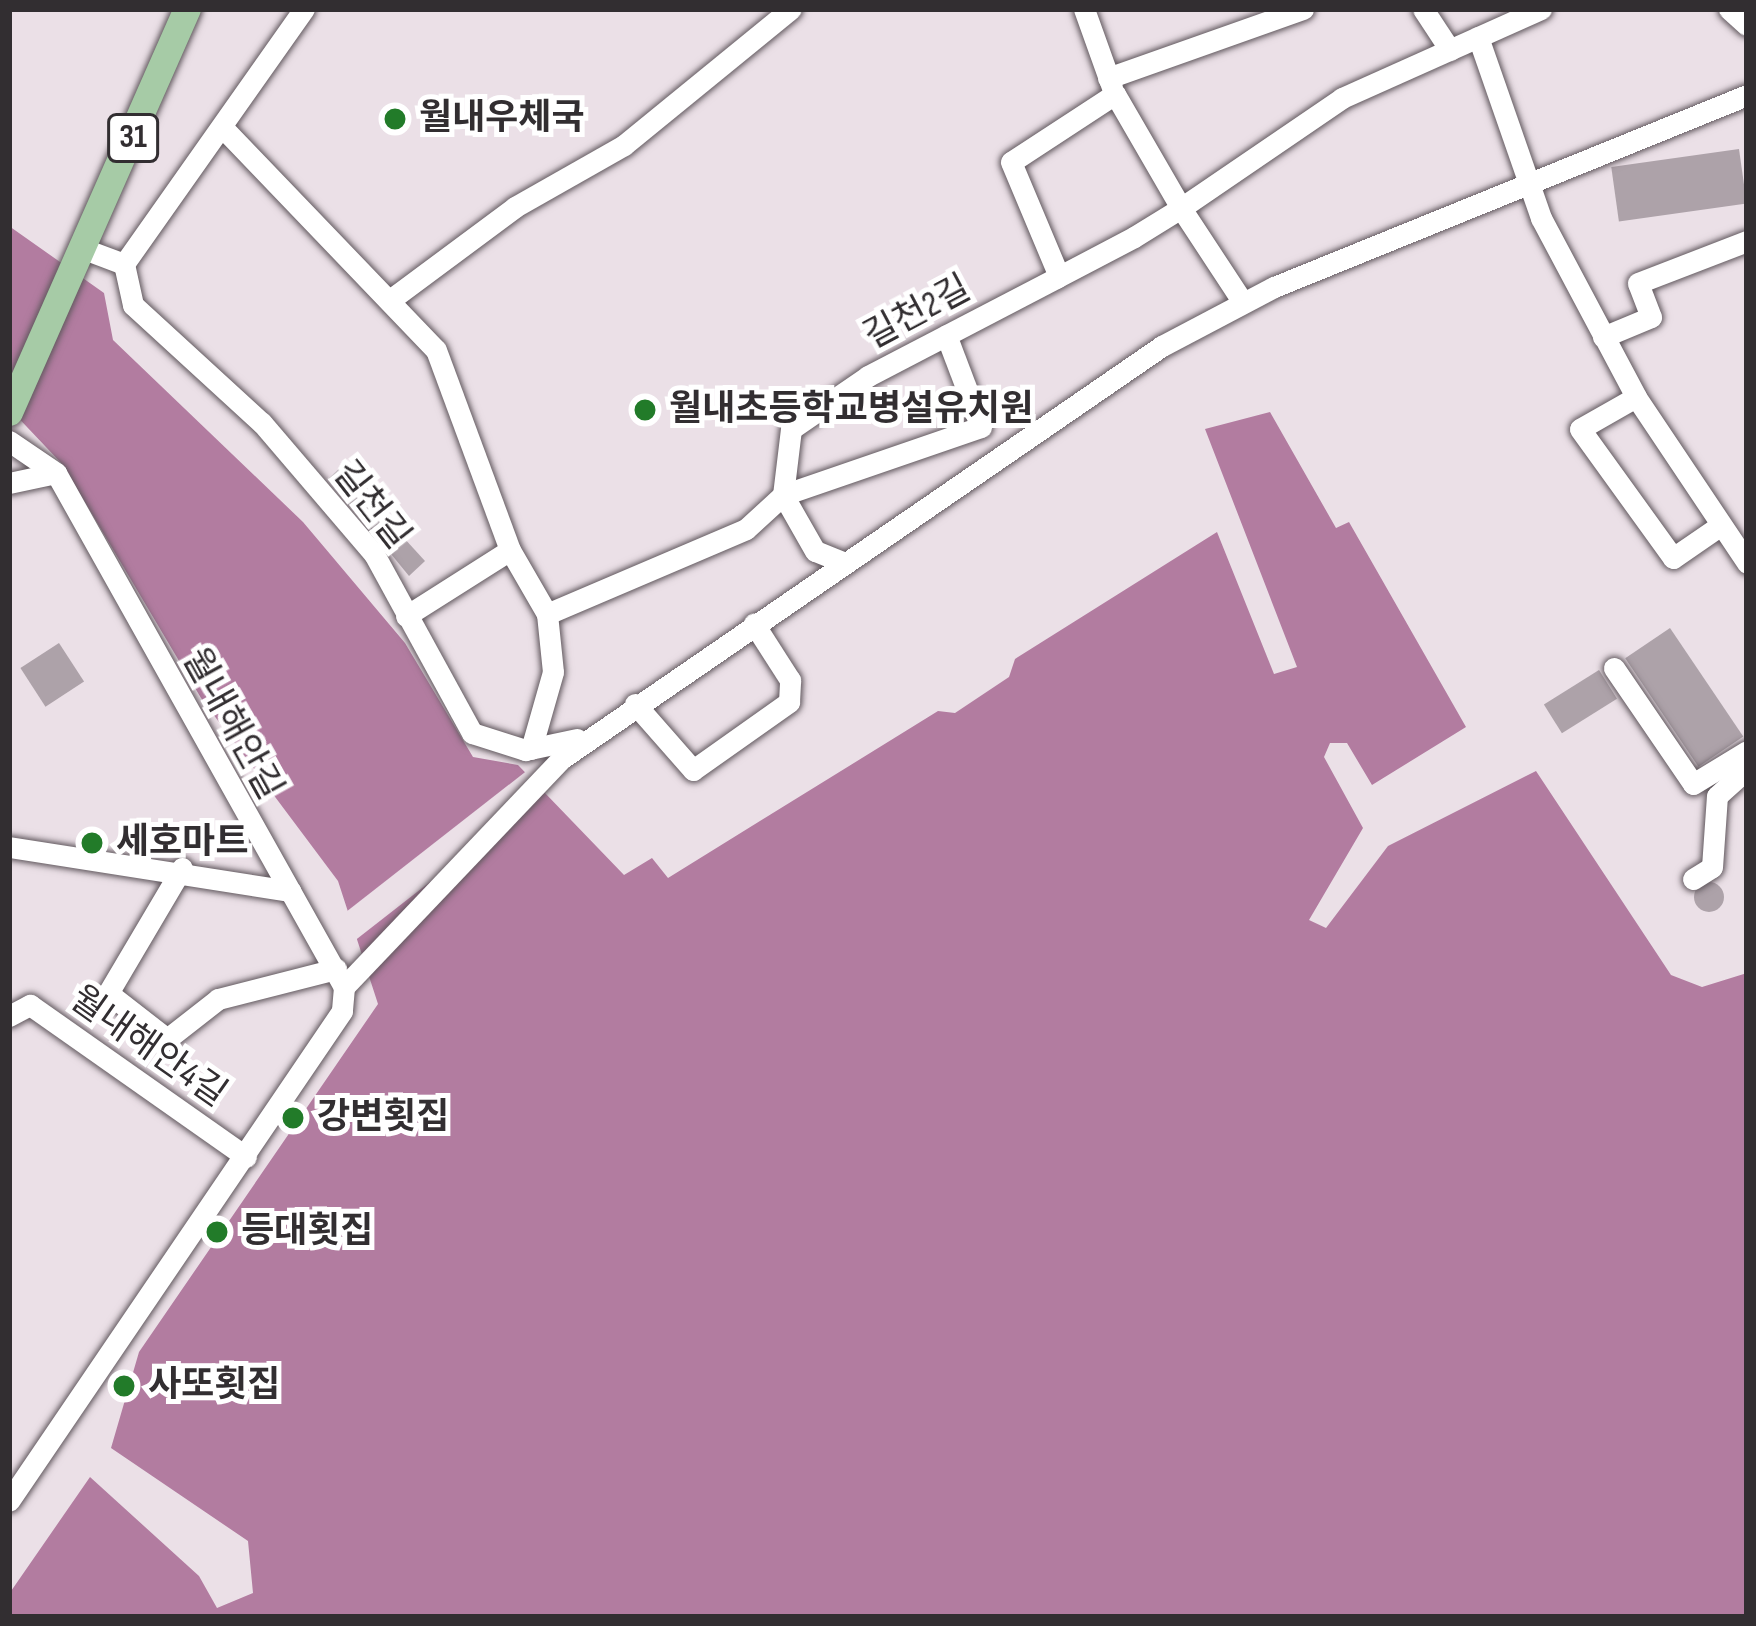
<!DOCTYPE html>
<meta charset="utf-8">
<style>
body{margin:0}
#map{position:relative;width:1756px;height:1626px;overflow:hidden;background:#ebe0e7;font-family:"Sofia Sans Condensed","Noto Sans KR",sans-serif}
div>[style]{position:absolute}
.water>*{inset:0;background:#b27ca0}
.pier>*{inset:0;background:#ebe0e7;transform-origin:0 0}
.building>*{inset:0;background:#ada2a9;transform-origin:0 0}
.round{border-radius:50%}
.roads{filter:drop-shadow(0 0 3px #61585e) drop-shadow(0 0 3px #61585e)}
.minor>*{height:21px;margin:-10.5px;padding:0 10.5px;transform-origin:10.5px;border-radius:10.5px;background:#fff}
.major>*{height:27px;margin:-13.5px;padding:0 13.5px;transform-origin:13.5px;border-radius:13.5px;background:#a6cba6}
.dots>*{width:33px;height:33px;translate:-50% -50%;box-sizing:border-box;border:6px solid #fff;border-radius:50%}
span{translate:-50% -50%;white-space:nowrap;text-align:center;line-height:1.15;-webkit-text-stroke:10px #fff;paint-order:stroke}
.shield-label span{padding:3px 9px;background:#fff;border:3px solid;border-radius:9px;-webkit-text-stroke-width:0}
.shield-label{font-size:33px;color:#322e31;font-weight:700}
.poi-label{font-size:36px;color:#322e31;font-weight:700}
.left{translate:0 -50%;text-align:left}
.street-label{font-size:36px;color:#322e31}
.frame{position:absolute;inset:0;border:12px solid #322e31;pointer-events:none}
</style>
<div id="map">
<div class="water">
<i style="clip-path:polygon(9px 226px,104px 293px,113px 340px,303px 522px,405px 643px,473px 757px,518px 765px,624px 875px,652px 858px,668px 878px,938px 711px,955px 713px,1009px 677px,1015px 659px,1217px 532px,1274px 674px,1297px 667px,1205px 429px,1270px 412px,1336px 528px,1349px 522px,1466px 727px,1372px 785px,1347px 743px,1330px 743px,1324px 757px,1363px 828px,1309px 920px,1326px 928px,1388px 846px,1536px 771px,1671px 975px,1702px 987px,1747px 973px,1747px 1617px,9px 1617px,9px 1594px,90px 1477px,199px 1576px,217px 1608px,253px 1593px,248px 1541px,111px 1448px,139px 1352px,378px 1004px,338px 881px,201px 698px,63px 465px,9px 408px)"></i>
</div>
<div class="pier">
<i style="left:529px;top:769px;width:28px;height:255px;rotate:52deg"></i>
</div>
<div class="building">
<i style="left:1739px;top:149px;width:55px;height:129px;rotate:82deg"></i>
<i style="clip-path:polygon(340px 468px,425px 561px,409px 576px,329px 478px)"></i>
<i style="left:1670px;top:628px;width:131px;height:54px;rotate:56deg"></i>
<i style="left:59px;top:643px;width:46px;height:46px;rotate:57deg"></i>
<i style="left:1599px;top:670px;width:34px;height:65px;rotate:58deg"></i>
<i class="round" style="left:1694px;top:882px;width:30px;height:30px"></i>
</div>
<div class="roads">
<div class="minor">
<i style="left:1084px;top:9px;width:83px;rotate:70.3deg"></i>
<i style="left:1423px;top:9px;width:49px;rotate:56.6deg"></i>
<i style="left:1729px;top:9px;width:24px;rotate:42deg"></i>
<i style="left:1478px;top:37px;width:192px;rotate:70.8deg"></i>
<i style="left:1541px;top:218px;width:203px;rotate:62deg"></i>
<i style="left:1636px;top:397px;width:200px;rotate:56.2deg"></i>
<i style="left:1108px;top:78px;width:207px;rotate:-19.5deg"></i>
<i style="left:224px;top:129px;width:306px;rotate:46.2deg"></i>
<i style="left:436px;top:350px;width:213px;rotate:69.7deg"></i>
<i style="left:510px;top:550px;width:74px;rotate:60deg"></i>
<i style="left:547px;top:614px;width:58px;rotate:84.1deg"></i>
<i style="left:553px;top:672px;width:80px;rotate:105.9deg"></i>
<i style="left:84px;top:249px;width:43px;rotate:20.6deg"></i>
<i style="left:124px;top:264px;width:42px;rotate:77.6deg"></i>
<i style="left:133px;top:305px;width:175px;rotate:42.5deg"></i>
<i style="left:262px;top:423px;width:172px;rotate:49.5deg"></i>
<i style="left:374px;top:554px;width:204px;rotate:61.3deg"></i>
<i style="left:472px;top:733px;width:56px;rotate:17.8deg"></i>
<i style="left:525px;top:750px;width:53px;rotate:-11.9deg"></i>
<i style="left:124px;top:264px;width:312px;rotate:-54.8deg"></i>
<i style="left:390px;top:300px;width:156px;rotate:-36.6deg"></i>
<i style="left:515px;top:207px;width:125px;rotate:-29.6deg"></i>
<i style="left:624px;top:145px;width:215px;rotate:-39.2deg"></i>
<i style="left:1242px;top:301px;width:111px;rotate:-123.3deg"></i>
<i style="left:1181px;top:208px;width:195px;rotate:-34.3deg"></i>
<i style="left:1342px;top:98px;width:218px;rotate:-24.1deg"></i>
<i style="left:1603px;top:337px;width:52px;rotate:-22.6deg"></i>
<i style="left:1651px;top:317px;width:36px;rotate:-111deg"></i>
<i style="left:1638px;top:283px;width:117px;rotate:-21.1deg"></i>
<i style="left:1636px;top:397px;width:64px;rotate:150.3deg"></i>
<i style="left:1580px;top:429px;width:159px;rotate:54.2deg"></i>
<i style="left:1673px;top:558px;width:58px;rotate:-34.5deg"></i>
<i style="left:9px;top:441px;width:57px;rotate:34.2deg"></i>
<i style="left:9px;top:483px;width:48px;rotate:-12deg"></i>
<i style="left:56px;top:473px;width:589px;rotate:60.74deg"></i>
<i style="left:344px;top:987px;width:24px;rotate:95deg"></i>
<i style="left:342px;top:1011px;width:592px;rotate:124.2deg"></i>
<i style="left:845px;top:563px;width:32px;rotate:-158deg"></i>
<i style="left:815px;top:551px;width:64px;rotate:-119.7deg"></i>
<i style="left:783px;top:495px;width:209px;rotate:-19deg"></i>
<i style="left:981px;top:427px;width:98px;rotate:-110.8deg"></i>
<i style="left:547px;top:614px;width:216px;rotate:-23.1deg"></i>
<i style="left:746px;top:529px;width:50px;rotate:-42.6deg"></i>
<i style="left:783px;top:495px;width:66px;rotate:-83.1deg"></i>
<i style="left:791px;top:429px;width:93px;rotate:-34.5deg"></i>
<i style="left:868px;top:376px;width:212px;rotate:-27.5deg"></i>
<i style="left:1056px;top:278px;width:88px;rotate:-27.7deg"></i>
<i style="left:1134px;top:237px;width:55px;rotate:-31.7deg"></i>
<i style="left:1181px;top:208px;width:132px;rotate:-120.1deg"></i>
<i style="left:1115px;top:94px;width:124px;rotate:146.8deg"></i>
<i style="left:1011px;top:162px;width:124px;rotate:67.2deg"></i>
<i style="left:406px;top:616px;width:123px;rotate:-32.4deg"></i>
<i style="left:1614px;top:668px;width:140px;rotate:55.7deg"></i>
<i style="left:1693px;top:784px;width:63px;rotate:-31.4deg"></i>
<i style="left:635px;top:704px;width:88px;rotate:48.7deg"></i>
<i style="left:693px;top:770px;width:118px;rotate:-35.3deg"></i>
<i style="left:789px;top:702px;width:22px;rotate:-87deg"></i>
<i style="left:790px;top:680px;width:67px;rotate:-122.7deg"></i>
<i style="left:9px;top:847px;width:285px;rotate:8.9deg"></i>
<i style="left:182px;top:868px;width:145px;rotate:120.6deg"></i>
<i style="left:108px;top:993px;width:75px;rotate:37.9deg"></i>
<i style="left:167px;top:1039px;width:65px;rotate:-38.1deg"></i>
<i style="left:218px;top:999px;width:122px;rotate:-14.3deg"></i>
<i style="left:1693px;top:879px;width:22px;rotate:-32deg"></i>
<i style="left:1712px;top:867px;width:71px;rotate:-86deg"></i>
<i style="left:1717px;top:796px;width:40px;rotate:-42deg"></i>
<i style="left:344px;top:987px;width:315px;rotate:-46.4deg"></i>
<i style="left:561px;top:759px;width:729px;rotate:-34.5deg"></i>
<i style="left:1162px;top:346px;width:127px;rotate:-27.8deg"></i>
<i style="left:1274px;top:287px;width:510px;rotate:-22.09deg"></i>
<i style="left:9px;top:1016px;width:24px;rotate:-28deg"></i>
<i style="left:30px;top:1005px;width:264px;rotate:35.1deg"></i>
</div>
<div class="major">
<i style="left:9px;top:412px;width:441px;rotate:-66.2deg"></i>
</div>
</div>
<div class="dots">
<i style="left:395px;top:119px;background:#227b29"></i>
<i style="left:645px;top:410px;background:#227b29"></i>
<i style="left:92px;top:843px;background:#227b29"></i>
<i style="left:293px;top:1118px;background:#227b29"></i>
<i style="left:217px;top:1232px;background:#227b29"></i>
<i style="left:124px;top:1386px;background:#227b29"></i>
</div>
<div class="shield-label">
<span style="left:133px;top:138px">31</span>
</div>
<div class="poi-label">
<span class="left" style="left:419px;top:119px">월내우체국</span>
<span class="left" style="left:669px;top:410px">월내초등학교병설유치원</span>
<span class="left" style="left:116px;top:843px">세호마트</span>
<span class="left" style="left:317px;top:1118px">강변횟집</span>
<span class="left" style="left:241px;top:1232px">등대횟집</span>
<span class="left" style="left:148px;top:1386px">사또횟집</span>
</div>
<div class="street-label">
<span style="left:917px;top:313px;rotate:-28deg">길천2길</span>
<span style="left:371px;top:505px;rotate:52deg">길천길</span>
<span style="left:232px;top:724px;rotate:61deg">월내해안길</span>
<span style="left:148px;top:1047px;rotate:35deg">월내해안4길</span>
</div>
<div class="frame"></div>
</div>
